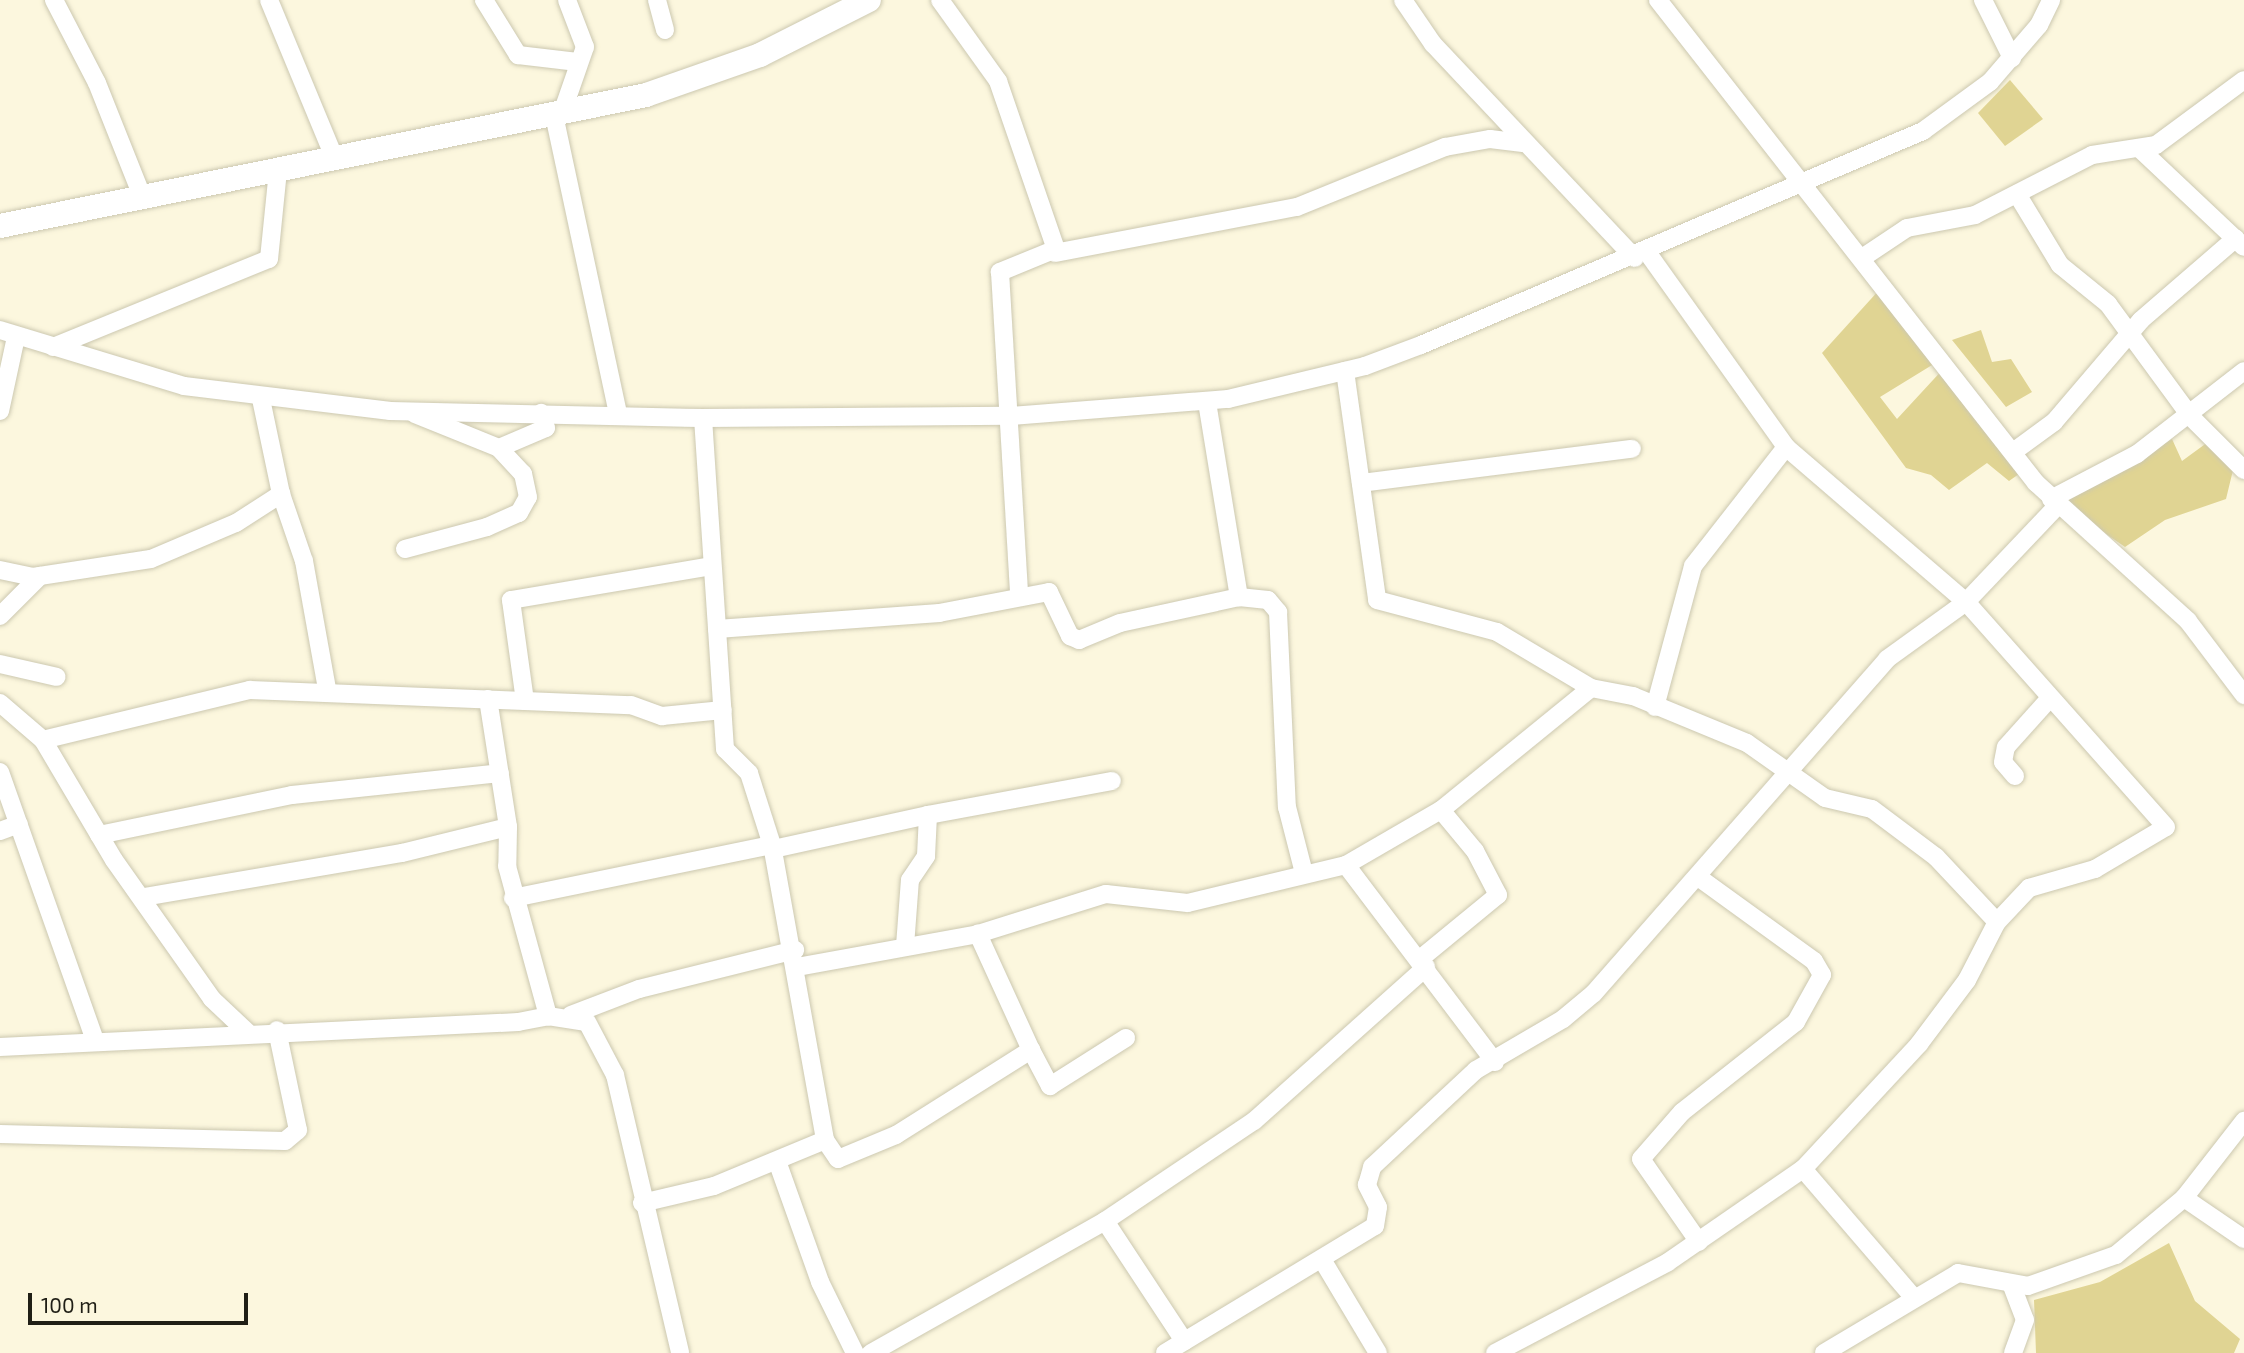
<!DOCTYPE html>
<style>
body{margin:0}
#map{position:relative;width:2244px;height:1353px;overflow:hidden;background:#fcf7de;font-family:"Exo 2",sans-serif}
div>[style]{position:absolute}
.green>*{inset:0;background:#e0d493}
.roads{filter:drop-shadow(0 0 2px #ccc8b0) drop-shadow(0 0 2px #ccc8b0)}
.street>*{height:18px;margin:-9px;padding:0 9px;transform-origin:9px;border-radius:9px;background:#fff}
.secondary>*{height:24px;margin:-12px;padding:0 12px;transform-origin:12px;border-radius:12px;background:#fff}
span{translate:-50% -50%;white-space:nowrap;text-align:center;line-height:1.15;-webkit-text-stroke:7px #fcf7de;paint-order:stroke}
.scale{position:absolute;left:28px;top:1293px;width:220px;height:32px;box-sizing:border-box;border:4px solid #201f16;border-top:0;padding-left:9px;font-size:21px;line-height:24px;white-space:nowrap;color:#201f16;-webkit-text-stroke:5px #fcf7de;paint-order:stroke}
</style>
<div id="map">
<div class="green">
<i style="clip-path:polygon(2010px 80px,2043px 119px,2005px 146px,1978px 113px)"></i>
<i style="clip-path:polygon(1880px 289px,1937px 362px,1880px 397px,1897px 419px,1945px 367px,2026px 469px,2009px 481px,1987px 463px,1949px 490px,1931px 475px,1906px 468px,1822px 353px)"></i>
<i style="clip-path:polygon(1981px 330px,1992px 362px,2011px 359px,2032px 392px,2006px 407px,1952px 340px)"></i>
<i style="clip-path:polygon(2172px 439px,2182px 461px,2208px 442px,2234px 466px,2226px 499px,2165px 520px,2125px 547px,2060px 502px)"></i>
<i style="clip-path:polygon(2169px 1243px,2195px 1301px,2240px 1339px,2234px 1353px,2036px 1353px,2034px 1300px,2100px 1282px)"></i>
</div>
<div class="roads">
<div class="street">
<i style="left:54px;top:0;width:93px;rotate:62.6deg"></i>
<i style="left:97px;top:83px;width:122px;rotate:68.3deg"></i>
<i style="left:269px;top:0;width:172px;rotate:67.5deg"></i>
<i style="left:484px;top:0;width:65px;rotate:58.3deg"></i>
<i style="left:518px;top:55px;width:60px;rotate:6.7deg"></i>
<i style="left:657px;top:0;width:31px;rotate:75deg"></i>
<i style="left:940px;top:0;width:100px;rotate:54.4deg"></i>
<i style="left:998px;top:81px;width:178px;rotate:71deg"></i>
<i style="left:1056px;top:249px;width:61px;rotate:157.7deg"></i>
<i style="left:1000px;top:272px;width:325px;rotate:86.6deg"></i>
<i style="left:1403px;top:0;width:53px;rotate:55.7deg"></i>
<i style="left:1433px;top:44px;width:294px;rotate:46.7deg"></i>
<i style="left:1658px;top:0;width:613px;rotate:51.95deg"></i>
<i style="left:2036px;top:483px;width:205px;rotate:42.2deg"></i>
<i style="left:2188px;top:621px;width:93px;rotate:52.9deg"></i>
<i style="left:1983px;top:0;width:65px;rotate:63.4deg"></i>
<i style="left:562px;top:113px;width:70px;rotate:-70.8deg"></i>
<i style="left:585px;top:47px;width:50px;rotate:-111deg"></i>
<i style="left:554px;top:115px;width:306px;rotate:77.9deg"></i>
<i style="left:2141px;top:150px;width:141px;rotate:43.3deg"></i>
<i style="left:2017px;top:194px;width:83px;rotate:58.8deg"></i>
<i style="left:2060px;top:265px;width:62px;rotate:39.1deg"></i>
<i style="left:2108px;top:304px;width:140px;rotate:53.7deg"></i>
<i style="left:2191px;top:417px;width:75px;rotate:45deg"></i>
<i style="left:1055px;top:253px;width:246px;rotate:-10.8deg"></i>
<i style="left:1297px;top:207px;width:160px;rotate:-22.1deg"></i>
<i style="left:1445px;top:147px;width:46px;rotate:-10.1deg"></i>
<i style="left:1490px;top:139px;width:33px;rotate:7deg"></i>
<i style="left:1862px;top:258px;width:54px;rotate:-33.7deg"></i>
<i style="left:1907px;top:228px;width:69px;rotate:-10.8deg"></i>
<i style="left:1975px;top:215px;width:131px;rotate:-27.1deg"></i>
<i style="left:2092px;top:155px;width:65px;rotate:-8.9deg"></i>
<i style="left:2156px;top:145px;width:109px;rotate:-36.5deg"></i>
<i style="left:0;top:330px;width:192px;rotate:16.9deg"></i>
<i style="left:184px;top:386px;width:208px;rotate:6.9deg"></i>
<i style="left:390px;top:411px;width:313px;rotate:1.3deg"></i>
<i style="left:703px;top:418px;width:308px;rotate:-0.4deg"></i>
<i style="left:1011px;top:416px;width:218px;rotate:-4.5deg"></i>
<i style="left:1228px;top:399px;width:141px;rotate:-13.5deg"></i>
<i style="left:1365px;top:366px;width:60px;rotate:-20.6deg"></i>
<i style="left:1421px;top:345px;width:546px;rotate:-23.09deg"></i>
<i style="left:1923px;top:131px;width:83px;rotate:-36.2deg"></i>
<i style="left:1990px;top:82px;width:75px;rotate:-49.3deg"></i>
<i style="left:2039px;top:25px;width:28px;rotate:-64deg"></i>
<i style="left:53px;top:347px;width:233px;rotate:-22.2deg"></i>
<i style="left:269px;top:259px;width:88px;rotate:-84.2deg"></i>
<i style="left:1345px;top:371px;width:231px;rotate:82deg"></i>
<i style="left:1377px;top:600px;width:124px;rotate:14.9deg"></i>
<i style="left:1497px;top:632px;width:109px;rotate:30.8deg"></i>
<i style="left:1591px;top:688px;width:43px;rotate:10.8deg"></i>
<i style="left:1633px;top:696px;width:123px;rotate:22.4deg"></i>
<i style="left:1747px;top:743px;width:95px;rotate:35.2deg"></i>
<i style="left:1825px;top:798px;width:48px;rotate:13.2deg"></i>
<i style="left:1872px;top:809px;width:80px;rotate:36.9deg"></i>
<i style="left:1936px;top:857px;width:89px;rotate:46.8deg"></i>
<i style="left:261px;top:399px;width:97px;rotate:78.1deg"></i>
<i style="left:281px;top:494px;width:71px;rotate:71.1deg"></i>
<i style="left:304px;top:561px;width:130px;rotate:79.8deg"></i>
<i style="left:1207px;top:402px;width:198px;rotate:80.7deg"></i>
<i style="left:0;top:411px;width:76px;rotate:-77.8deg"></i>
<i style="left:703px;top:418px;width:332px;rotate:86.2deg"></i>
<i style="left:725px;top:749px;width:34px;rotate:45deg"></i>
<i style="left:749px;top:773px;width:76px;rotate:72.3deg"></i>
<i style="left:772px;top:845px;width:300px;rotate:79.8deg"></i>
<i style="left:825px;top:1140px;width:23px;rotate:56deg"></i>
<i style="left:838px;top:1159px;width:63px;rotate:-22.5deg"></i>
<i style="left:896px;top:1135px;width:160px;rotate:-32.2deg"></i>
<i style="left:1031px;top:1050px;width:128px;rotate:-114.6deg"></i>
<i style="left:499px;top:448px;width:51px;rotate:-23.1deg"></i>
<i style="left:546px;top:428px;width:16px;rotate:-108deg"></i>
<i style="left:2013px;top:452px;width:51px;rotate:-36.2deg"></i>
<i style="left:2054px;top:422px;width:134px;rotate:-49.5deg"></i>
<i style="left:2141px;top:320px;width:125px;rotate:-40.8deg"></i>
<i style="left:1361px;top:483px;width:273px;rotate:-7.2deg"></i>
<i style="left:2051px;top:499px;width:97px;rotate:-27.6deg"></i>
<i style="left:2137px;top:454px;width:135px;rotate:-37.8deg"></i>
<i style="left:405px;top:549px;width:85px;rotate:-15deg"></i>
<i style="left:487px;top:527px;width:35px;rotate:-24deg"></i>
<i style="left:519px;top:513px;width:18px;rotate:-61deg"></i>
<i style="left:528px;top:497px;width:24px;rotate:-102deg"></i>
<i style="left:523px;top:474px;width:35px;rotate:-133deg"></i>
<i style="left:499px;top:448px;width:91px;rotate:-158deg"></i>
<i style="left:0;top:570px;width:34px;rotate:12deg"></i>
<i style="left:33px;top:577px;width:119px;rotate:-8.7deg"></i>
<i style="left:151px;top:559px;width:92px;rotate:-23deg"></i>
<i style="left:236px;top:523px;width:54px;rotate:-32.8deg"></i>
<i style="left:0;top:616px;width:57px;rotate:-45deg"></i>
<i style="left:717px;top:629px;width:223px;rotate:-4.1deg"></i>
<i style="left:939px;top:613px;width:112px;rotate:-10.8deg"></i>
<i style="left:1049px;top:592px;width:49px;rotate:64.5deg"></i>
<i style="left:1070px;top:636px;width:10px;rotate:24deg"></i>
<i style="left:1079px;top:640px;width:44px;rotate:-22.5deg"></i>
<i style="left:1120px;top:623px;width:122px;rotate:-12.3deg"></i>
<i style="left:1239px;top:597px;width:29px;rotate:6deg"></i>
<i style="left:1268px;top:600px;width:16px;rotate:50deg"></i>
<i style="left:1278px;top:612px;width:195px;rotate:87.4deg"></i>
<i style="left:1287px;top:807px;width:68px;rotate:75.6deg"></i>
<i style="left:0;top:664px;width:58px;rotate:12.8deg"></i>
<i style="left:488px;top:699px;width:130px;rotate:81.1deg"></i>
<i style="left:508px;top:827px;width:39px;rotate:91deg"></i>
<i style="left:507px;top:866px;width:156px;rotate:74.7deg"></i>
<i style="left:525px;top:701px;width:102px;rotate:-97.9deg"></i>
<i style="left:511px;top:600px;width:203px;rotate:-9.6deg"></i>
<i style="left:0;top:703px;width:57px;rotate:40.7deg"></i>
<i style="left:43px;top:740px;width:139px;rotate:59.4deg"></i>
<i style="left:114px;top:860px;width:170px;rotate:54.8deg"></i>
<i style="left:212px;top:999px;width:48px;rotate:43.3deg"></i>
<i style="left:1655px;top:707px;width:146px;rotate:-74.9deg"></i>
<i style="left:1693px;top:566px;width:151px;rotate:-52deg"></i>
<i style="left:43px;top:740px;width:213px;rotate:-13.6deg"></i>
<i style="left:250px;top:690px;width:381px;rotate:2.3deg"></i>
<i style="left:631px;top:705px;width:33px;rotate:20deg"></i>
<i style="left:662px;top:716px;width:61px;rotate:-5.6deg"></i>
<i style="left:0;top:772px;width:285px;rotate:70.5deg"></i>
<i style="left:2015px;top:776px;width:18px;rotate:-131deg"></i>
<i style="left:2003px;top:762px;width:15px;rotate:-79deg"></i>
<i style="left:2006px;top:747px;width:66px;rotate:-48.1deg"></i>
<i style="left:0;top:831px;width:20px;rotate:-20deg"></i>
<i style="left:99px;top:835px;width:197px;rotate:-11.7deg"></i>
<i style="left:292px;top:795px;width:209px;rotate:-6deg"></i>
<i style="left:773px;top:849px;width:159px;rotate:-12.4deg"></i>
<i style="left:1346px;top:865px;width:247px;rotate:52.9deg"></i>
<i style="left:1698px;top:877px;width:143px;rotate:35.9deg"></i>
<i style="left:1814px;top:961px;width:16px;rotate:60deg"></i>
<i style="left:1822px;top:975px;width:54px;rotate:119deg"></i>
<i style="left:1796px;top:1022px;width:145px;rotate:141.7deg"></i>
<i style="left:1682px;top:1112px;width:62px;rotate:131.1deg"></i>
<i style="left:1641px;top:1159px;width:101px;rotate:55.1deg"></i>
<i style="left:144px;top:897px;width:262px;rotate:-9.7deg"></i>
<i style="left:402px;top:853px;width:109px;rotate:-13.8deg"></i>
<i style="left:513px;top:898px;width:264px;rotate:-11.6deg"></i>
<i style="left:905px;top:946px;width:66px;rotate:-85.7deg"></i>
<i style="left:910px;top:880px;width:29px;rotate:-56deg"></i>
<i style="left:926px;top:856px;width:41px;rotate:-87.2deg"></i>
<i style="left:928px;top:815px;width:187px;rotate:-10.5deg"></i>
<i style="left:1420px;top:959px;width:101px;rotate:-39.4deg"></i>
<i style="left:1498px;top:895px;width:50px;rotate:-117.6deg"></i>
<i style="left:1475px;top:851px;width:53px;rotate:-129.7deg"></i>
<i style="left:797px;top:967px;width:184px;rotate:-10.3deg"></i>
<i style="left:978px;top:934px;width:134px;rotate:-17.4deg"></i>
<i style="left:1106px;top:894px;width:82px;rotate:6.3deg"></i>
<i style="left:1188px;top:903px;width:163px;rotate:-13.5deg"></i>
<i style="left:1346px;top:865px;width:110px;rotate:-30.1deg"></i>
<i style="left:1441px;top:810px;width:193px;rotate:-39.1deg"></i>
<i style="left:571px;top:1015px;width:73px;rotate:-20.9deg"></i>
<i style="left:639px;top:989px;width:161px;rotate:-14deg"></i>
<i style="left:0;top:1047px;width:519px;rotate:-2.76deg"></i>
<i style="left:518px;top:1022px;width:31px;rotate:-11deg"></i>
<i style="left:548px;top:1016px;width:39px;rotate:9deg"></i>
<i style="left:587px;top:1022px;width:60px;rotate:62.2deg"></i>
<i style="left:615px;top:1075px;width:285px;rotate:76.8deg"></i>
<i style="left:1031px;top:1050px;width:41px;rotate:62.2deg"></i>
<i style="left:1050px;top:1086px;width:90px;rotate:-32.3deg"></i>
<i style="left:0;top:1134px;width:285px;rotate:1.4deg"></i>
<i style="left:285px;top:1141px;width:17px;rotate:-40deg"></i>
<i style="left:298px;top:1130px;width:102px;rotate:-101.9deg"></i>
<i style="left:777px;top:1161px;width:128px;rotate:70.4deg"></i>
<i style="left:820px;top:1282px;width:79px;rotate:63.8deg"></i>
<i style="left:1803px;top:1169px;width:170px;rotate:49.3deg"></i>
<i style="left:2184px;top:1198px;width:73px;rotate:34.3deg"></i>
<i style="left:642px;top:1203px;width:74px;rotate:-13.3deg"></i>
<i style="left:714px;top:1186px;width:120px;rotate:-22.5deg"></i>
<i style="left:1105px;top:1221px;width:144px;rotate:56.6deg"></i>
<i style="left:1323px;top:1261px;width:107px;rotate:59.1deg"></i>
<i style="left:2012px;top:1286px;width:36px;rotate:69deg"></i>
<i style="left:2025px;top:1320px;width:35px;rotate:110deg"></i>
<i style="left:871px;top:1353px;width:269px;rotate:-29.4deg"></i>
<i style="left:1105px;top:1221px;width:179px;rotate:-33.9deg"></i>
<i style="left:1254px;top:1121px;width:231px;rotate:-41.8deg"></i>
<i style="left:1165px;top:1353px;width:245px;rotate:-31.2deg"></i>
<i style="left:1375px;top:1226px;width:19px;rotate:-81deg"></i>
<i style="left:1378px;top:1207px;width:25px;rotate:-117deg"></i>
<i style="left:1367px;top:1185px;width:19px;rotate:-74deg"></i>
<i style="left:1372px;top:1167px;width:142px;rotate:-43deg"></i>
<i style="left:1476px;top:1070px;width:101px;rotate:-30.4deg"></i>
<i style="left:1563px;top:1019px;width:40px;rotate:-40deg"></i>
<i style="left:1594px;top:993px;width:444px;rotate:-48.7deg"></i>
<i style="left:1887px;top:659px;width:97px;rotate:-35.8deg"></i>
<i style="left:1966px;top:602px;width:132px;rotate:-46.5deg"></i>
<i style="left:1495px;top:1353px;width:195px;rotate:-27.7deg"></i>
<i style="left:1668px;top:1262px;width:164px;rotate:-34.6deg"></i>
<i style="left:1803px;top:1169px;width:171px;rotate:-47.1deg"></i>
<i style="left:1919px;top:1044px;width:80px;rotate:-53.1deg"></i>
<i style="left:1967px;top:980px;width:65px;rotate:-62.7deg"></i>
<i style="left:1997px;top:922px;width:47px;rotate:-46.7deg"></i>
<i style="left:2029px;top:888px;width:69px;rotate:-16.1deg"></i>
<i style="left:2095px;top:869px;width:82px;rotate:-30.6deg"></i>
<i style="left:2166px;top:827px;width:301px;rotate:-131.6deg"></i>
<i style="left:1966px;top:602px;width:238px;rotate:-139.3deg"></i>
<i style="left:1786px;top:447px;width:239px;rotate:-125.5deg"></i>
<i style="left:1824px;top:1353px;width:156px;rotate:-30.8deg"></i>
<i style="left:1958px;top:1273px;width:71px;rotate:10.5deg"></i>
<i style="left:2028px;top:1286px;width:93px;rotate:-19.4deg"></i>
<i style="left:2116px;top:1255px;width:89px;rotate:-40deg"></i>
<i style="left:2184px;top:1198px;width:98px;rotate:-52.1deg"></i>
</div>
<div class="secondary">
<i style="left:0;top:226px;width:659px;rotate:-11.46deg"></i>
<i style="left:646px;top:95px;width:121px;rotate:-19.3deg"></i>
<i style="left:760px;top:55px;width:122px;rotate:-26.8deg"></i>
</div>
</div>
<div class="scale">100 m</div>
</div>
